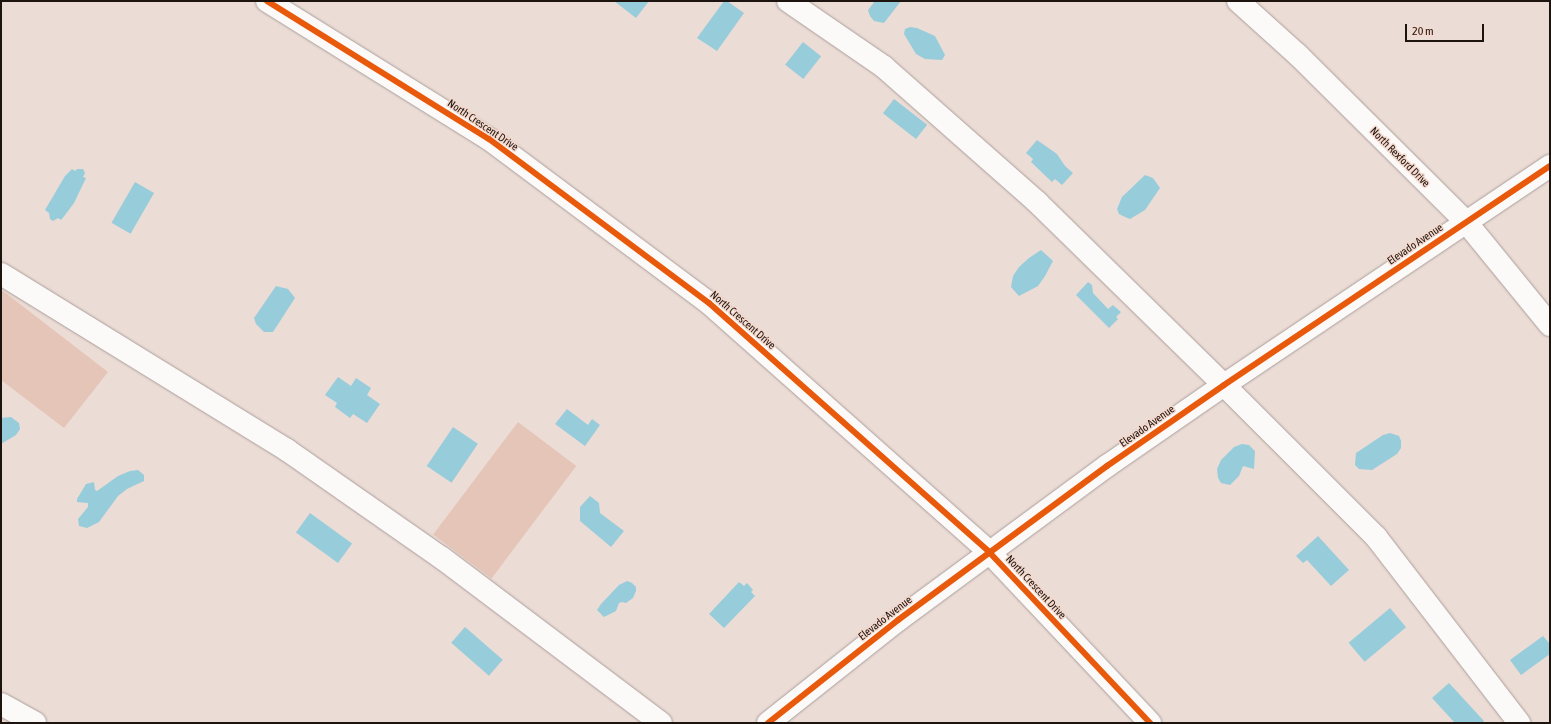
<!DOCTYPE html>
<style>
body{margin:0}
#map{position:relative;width:1551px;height:724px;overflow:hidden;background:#ecdcd6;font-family:"Asap Condensed",sans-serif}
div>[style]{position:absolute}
.green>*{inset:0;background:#e5c5b8;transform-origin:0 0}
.water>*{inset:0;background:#97ccda;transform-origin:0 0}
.roads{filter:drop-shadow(0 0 1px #aa9e9a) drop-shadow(0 0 1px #aa9e9a)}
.minor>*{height:22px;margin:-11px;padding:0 11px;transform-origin:11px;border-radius:11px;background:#fcfaf9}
.cycleway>*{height:6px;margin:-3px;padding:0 3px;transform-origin:3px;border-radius:3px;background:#e8590c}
span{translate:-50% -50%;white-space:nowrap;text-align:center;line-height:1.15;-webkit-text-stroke:3px #f5d9cd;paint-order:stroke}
.street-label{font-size:11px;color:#1d130f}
.frame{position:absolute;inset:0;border:2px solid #1d130f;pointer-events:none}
.scale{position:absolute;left:1405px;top:24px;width:79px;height:18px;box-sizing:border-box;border:2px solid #1d130f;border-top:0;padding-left:5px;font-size:12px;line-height:14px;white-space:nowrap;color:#1d130f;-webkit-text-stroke:3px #f5d9cd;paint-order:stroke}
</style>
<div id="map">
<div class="green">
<i style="clip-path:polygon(3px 291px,108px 372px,64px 428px,1px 380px,1px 293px)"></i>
<i style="left:518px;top:422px;width:73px;height:141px;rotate:37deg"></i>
</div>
<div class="water">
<i style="clip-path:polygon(614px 1px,649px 1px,636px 18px)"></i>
<i style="clip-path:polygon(724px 1px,727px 1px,744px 13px,717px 51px,697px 38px)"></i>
<i style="clip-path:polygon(875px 1px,901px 1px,884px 23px,874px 21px,870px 16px,868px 10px)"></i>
<i style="clip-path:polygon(910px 27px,917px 28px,935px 36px,945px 55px,942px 60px,925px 59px,916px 54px,904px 34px,905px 29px)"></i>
<i style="left:803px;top:42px;width:23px;height:29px;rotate:38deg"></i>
<i style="left:894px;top:99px;width:42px;height:18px;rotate:38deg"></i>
<i style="clip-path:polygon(1037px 140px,1057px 154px,1065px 166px,1073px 173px,1062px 185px,1055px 179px,1052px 182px,1031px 162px,1033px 159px,1026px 153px)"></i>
<i style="clip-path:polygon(72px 169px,75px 171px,77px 169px,83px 169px,85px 173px,83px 177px,86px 178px,74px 203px,65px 215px,61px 220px,58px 218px,53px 221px,50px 219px,49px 213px,45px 210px,65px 176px)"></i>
<i style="clip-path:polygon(1145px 175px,1153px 178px,1160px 188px,1145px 210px,1130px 219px,1125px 217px,1119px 214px,1117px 209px,1122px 197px)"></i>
<i style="left:135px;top:182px;width:22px;height:47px;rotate:30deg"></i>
<i style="clip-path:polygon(1041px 250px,1053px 261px,1045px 276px,1038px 286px,1019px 296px,1011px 287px,1013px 276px,1019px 267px,1029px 258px)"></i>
<i style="clip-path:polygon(1088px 282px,1092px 285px,1093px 293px,1108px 309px,1113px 305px,1121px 312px,1116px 317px,1118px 319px,1109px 328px,1076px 295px)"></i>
<i style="clip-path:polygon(276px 286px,288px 289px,295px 298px,273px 332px,264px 332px,256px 324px,254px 318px)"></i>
<i style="clip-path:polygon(338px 377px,351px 386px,356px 378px,371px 388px,367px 395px,380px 404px,367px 423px,353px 414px,350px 418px,335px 407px,337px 403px,325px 395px)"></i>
<i style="clip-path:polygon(567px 409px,588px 425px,592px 419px,600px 425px,585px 446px,555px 424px)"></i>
<i style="clip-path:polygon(11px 417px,19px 423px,20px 429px,16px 435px,1px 444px,1px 418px)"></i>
<i style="left:453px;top:427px;width:30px;height:47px;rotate:34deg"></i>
<i style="clip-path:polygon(1390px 433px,1399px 436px,1401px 441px,1401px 448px,1397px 454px,1372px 470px,1359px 469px,1355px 465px,1356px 453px,1383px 435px)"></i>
<i style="clip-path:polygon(1242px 444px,1249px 445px,1255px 451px,1254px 469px,1243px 466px,1239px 476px,1230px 485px,1221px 483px,1218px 478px,1217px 469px,1221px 460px,1234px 447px)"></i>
<i style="clip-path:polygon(138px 470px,144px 475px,144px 481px,127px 489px,118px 496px,99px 522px,87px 528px,79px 526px,78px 519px,88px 507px,88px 503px,77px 502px,77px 499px,86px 484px,94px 482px,95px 490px,97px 491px,118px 476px,130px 471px)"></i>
<i style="clip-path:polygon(590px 496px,599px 503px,600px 513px,624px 531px,611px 547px,580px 521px,580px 507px)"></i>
<i style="left:310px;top:513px;width:52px;height:24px;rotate:36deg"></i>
<i style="clip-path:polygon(1318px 536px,1349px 570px,1331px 586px,1307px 560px,1303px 563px,1296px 556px)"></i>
<i style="clip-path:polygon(627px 581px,632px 583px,636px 587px,636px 591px,633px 598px,626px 603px,622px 602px,619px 603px,616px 611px,604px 617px,597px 610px,601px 604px,619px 585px)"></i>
<i style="clip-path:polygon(739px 582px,744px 586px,747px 583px,753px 590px,751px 592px,755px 596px,724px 628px,709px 614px)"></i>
<i style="left:1390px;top:608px;width:25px;height:54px;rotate:50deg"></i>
<i style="left:465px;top:627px;width:50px;height:21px;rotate:41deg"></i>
<i style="clip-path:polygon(1543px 636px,1550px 644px,1550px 654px,1521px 675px,1510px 660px)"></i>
<i style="clip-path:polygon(1449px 683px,1484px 721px,1482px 723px,1455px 723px,1432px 698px)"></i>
</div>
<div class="roads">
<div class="minor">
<i style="left:267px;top:1px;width:261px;rotate:31.9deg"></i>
<i style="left:489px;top:139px;width:274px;rotate:36.7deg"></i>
<i style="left:709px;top:303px;width:375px;rotate:41.6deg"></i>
<i style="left:989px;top:552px;width:235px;rotate:46.7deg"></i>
<i style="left:788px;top:1px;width:116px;rotate:34.5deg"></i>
<i style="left:884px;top:67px;width:204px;rotate:41.4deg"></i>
<i style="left:1037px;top:202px;width:262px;rotate:44.4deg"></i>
<i style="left:1224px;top:385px;width:215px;rotate:45deg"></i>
<i style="left:1376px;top:537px;width:235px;rotate:52.4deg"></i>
<i style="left:1238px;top:1px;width:81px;rotate:42deg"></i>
<i style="left:1298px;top:55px;width:237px;rotate:44.8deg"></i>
<i style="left:1466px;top:222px;width:133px;rotate:50.8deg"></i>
<i style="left:1px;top:274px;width:336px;rotate:31.6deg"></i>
<i style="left:287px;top:450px;width:189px;rotate:34.9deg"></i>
<i style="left:442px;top:558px;width:274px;rotate:37deg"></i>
<i style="left:1px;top:704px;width:39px;rotate:29deg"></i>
<i style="left:768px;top:723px;width:166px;rotate:-38.4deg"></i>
<i style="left:898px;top:620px;width:260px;rotate:-36.4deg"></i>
<i style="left:1107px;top:466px;width:142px;rotate:-34.7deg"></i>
<i style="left:1224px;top:385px;width:393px;rotate:-33.9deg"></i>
</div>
</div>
<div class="cycleway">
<i style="left:267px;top:1px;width:261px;rotate:31.9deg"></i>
<i style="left:489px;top:139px;width:274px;rotate:36.7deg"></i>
<i style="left:709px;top:303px;width:375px;rotate:41.6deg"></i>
<i style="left:989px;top:552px;width:235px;rotate:46.7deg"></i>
<i style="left:768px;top:723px;width:166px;rotate:-38.4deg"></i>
<i style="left:898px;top:620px;width:260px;rotate:-36.4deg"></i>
<i style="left:1107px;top:466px;width:142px;rotate:-34.7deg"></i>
<i style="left:1224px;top:385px;width:393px;rotate:-33.9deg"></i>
</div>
<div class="street-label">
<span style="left:483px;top:125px;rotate:34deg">North Crescent Drive</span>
<span style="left:1400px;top:157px;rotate:45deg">North Rexford Drive</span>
<span style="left:1415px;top:244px;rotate:-34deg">Elevado Avenue</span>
<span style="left:743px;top:320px;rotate:41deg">North Crescent Drive</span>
<span style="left:1147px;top:426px;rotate:-35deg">Elevado Avenue</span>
<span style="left:1036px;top:587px;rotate:47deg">North Crescent Drive</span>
<span style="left:885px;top:618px;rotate:-38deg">Elevado Avenue</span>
</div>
<div class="frame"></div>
<div class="scale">20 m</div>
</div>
